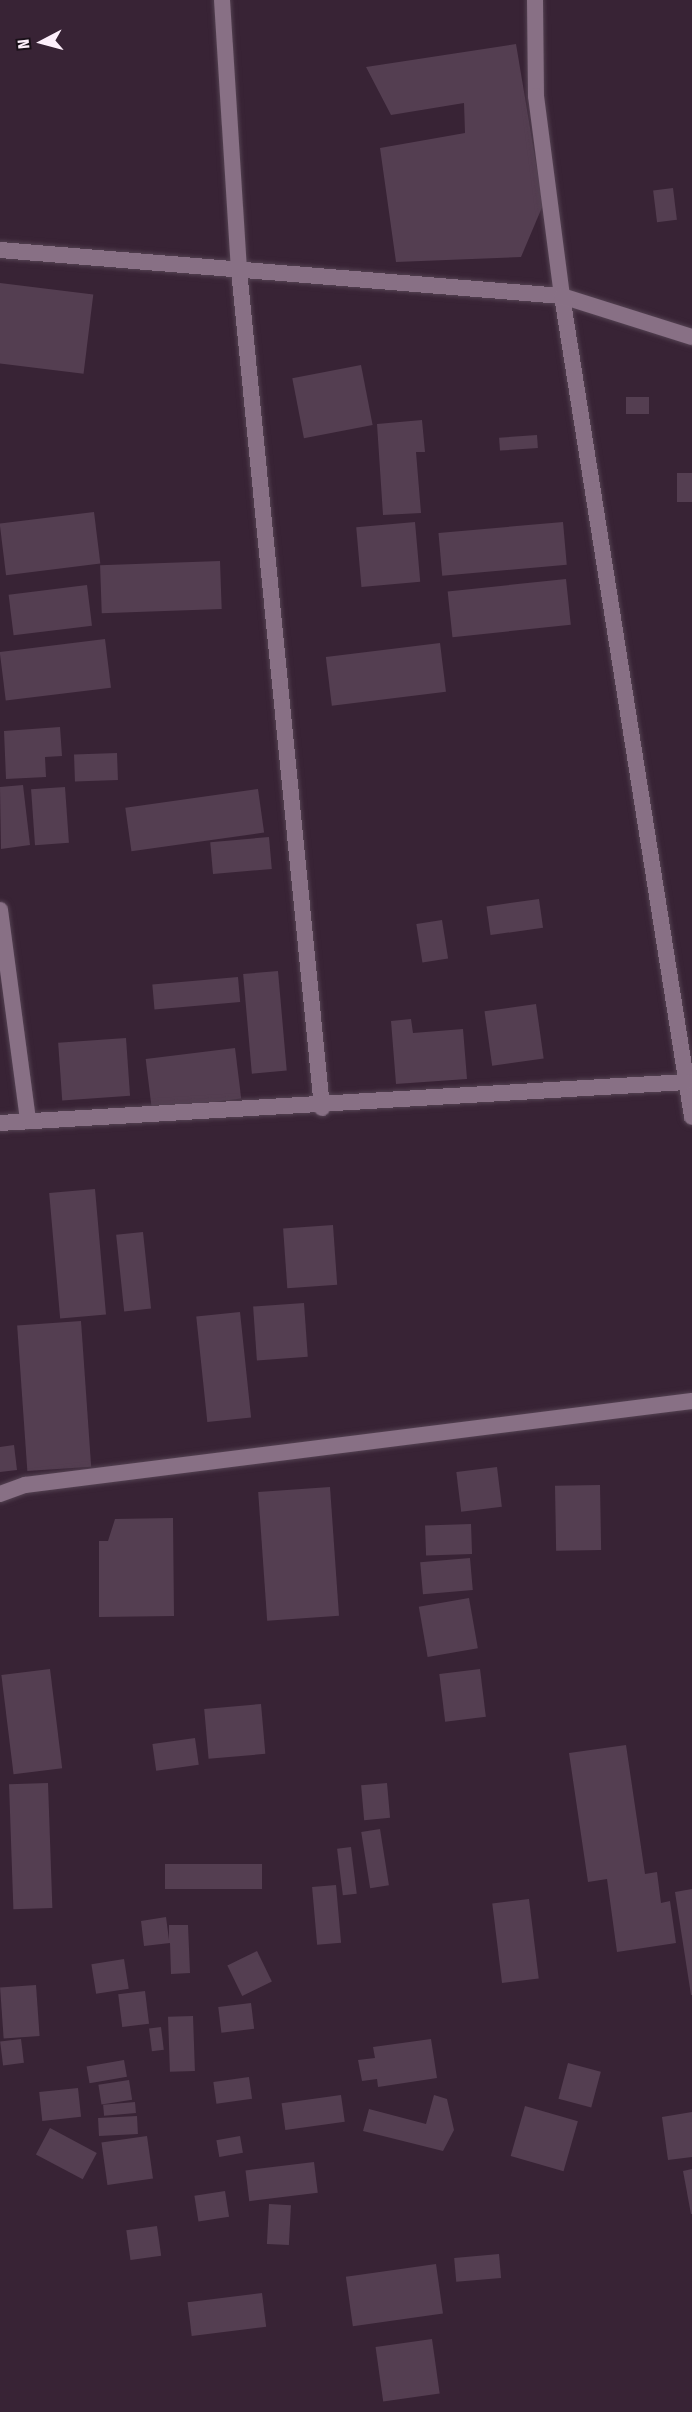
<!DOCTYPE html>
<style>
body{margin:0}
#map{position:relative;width:692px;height:2412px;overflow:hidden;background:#382335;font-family:"Fira Sans Condensed",sans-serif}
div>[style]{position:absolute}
.building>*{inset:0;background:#543e51;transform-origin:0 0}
.roads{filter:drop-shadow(0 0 2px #544252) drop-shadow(0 0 2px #544252)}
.minor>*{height:16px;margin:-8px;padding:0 8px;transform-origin:8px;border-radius:8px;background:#887085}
span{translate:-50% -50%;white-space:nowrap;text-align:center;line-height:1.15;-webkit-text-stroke:6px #191018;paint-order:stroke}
.north{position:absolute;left:12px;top:12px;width:60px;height:60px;-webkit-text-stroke:4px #191018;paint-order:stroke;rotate:264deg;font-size:16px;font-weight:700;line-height:24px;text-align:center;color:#fdeffb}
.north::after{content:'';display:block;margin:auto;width:21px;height:27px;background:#fdeffb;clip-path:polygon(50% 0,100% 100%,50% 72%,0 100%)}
</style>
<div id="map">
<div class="building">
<i style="clip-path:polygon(516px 44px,543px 205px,521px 257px,396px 262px,380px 148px,465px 133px,464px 103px,391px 115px,366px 67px)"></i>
<i style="left:673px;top:188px;width:32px;height:20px;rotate:83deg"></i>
<i style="left:0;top:283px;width:94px;height:80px;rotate:7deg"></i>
<i style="left:361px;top:365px;width:61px;height:70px;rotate:79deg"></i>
<i style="left:649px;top:397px;width:17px;height:23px;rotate:90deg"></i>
<i style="clip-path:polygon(422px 420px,425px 452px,416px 452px,421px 513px,383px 515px,377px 424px)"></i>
<i style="left:537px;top:435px;width:13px;height:38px;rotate:86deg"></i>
<i style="left:677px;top:473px;width:15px;height:29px"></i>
<i style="left:94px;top:512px;width:52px;height:95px;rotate:83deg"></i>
<i style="left:415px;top:522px;width:60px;height:59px;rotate:85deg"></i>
<i style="left:563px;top:522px;width:43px;height:125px;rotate:85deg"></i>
<i style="left:220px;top:561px;width:48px;height:120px;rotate:88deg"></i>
<i style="left:566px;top:579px;width:46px;height:119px;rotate:84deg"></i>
<i style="left:87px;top:585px;width:41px;height:79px;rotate:83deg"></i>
<i style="left:105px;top:639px;width:49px;height:106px;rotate:83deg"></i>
<i style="left:440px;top:643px;width:49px;height:115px;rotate:83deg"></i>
<i style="clip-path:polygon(60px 727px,62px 756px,45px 757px,46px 777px,6px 779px,4px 731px)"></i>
<i style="left:117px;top:753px;width:27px;height:43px;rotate:88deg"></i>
<i style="clip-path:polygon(23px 785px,30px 845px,1px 849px,0 787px)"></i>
<i style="left:65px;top:787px;width:56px;height:34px;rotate:86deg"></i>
<i style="left:258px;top:789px;width:44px;height:134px;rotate:82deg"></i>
<i style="left:269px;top:837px;width:32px;height:59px;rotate:85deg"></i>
<i style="left:539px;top:899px;width:29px;height:53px;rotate:82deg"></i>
<i style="left:442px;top:920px;width:39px;height:26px;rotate:81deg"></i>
<i style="left:278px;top:971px;width:100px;height:35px;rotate:85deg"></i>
<i style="left:238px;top:977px;width:25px;height:86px;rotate:85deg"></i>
<i style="left:536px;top:1004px;width:55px;height:52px;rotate:82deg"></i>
<i style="clip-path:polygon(411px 1019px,413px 1033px,463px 1029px,467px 1079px,396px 1084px,391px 1021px)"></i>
<i style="left:126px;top:1038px;width:58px;height:68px;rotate:86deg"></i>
<i style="left:235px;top:1048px;width:51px;height:90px;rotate:83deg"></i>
<i style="left:95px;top:1189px;width:126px;height:46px;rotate:85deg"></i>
<i style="left:333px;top:1225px;width:60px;height:50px;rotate:86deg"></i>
<i style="left:143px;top:1232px;width:77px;height:27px;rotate:84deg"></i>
<i style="left:304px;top:1303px;width:54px;height:51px;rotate:86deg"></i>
<i style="left:240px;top:1312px;width:106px;height:44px;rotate:84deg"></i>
<i style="left:81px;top:1321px;width:146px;height:64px;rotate:86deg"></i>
<i style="clip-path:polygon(14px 1445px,17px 1470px,0 1472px,0 1447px)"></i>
<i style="left:497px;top:1467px;width:40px;height:41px;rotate:83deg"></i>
<i style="left:600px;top:1485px;width:65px;height:45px;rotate:89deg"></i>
<i style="left:330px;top:1487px;width:129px;height:72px;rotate:86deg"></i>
<i style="clip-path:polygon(173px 1518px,174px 1616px,99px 1617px,99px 1541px,108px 1541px,115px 1519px)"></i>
<i style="left:471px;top:1524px;width:30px;height:46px;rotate:88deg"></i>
<i style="left:470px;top:1558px;width:32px;height:50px;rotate:85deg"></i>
<i style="left:469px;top:1598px;width:51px;height:51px;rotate:80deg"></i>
<i style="left:50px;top:1669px;width:100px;height:49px;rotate:83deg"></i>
<i style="left:480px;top:1669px;width:48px;height:41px;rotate:83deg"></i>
<i style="left:261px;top:1704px;width:50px;height:57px;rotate:85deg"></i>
<i style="left:195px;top:1738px;width:27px;height:43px;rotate:82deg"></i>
<i style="clip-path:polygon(626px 1745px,645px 1874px,657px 1872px,661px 1903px,670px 1901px,676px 1943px,617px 1952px,607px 1879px,588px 1882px,569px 1753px)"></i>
<i style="left:48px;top:1783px;width:125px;height:39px;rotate:88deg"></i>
<i style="left:387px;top:1783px;width:35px;height:26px;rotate:85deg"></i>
<i style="left:380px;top:1829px;width:57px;height:19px;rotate:81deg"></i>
<i style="left:351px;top:1847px;width:47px;height:14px;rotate:83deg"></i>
<i style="left:262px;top:1864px;width:25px;height:97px;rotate:90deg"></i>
<i style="left:336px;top:1885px;width:58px;height:24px;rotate:85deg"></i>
<i style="clip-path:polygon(692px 1889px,692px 1995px,691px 1995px,675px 1892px)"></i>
<i style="left:529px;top:1899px;width:80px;height:37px;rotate:83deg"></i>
<i style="clip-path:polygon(166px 1917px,169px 1940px,169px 1925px,188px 1925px,190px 1973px,171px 1974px,170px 1943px,144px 1946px,141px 1921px)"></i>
<i style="left:257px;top:1951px;width:34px;height:33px;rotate:64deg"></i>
<i style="left:124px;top:1959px;width:30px;height:33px;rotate:81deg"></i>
<i style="left:36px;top:1985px;width:51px;height:36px;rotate:86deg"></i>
<i style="left:145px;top:1991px;width:33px;height:27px;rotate:83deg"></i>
<i style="left:251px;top:2003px;width:26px;height:33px;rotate:83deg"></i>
<i style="left:193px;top:2016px;width:55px;height:25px;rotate:88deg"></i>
<i style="left:161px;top:2027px;width:23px;height:12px;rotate:83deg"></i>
<i style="left:21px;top:2039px;width:24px;height:21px;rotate:83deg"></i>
<i style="clip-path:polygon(431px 2039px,437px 2078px,378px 2087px,377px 2079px,362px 2081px,358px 2060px,375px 2058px,373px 2047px)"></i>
<i style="left:124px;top:2060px;width:17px;height:38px;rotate:80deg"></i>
<i style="left:568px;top:2063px;width:34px;height:37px;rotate:15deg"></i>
<i style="left:249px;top:2077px;width:22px;height:36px;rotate:82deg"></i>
<i style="left:129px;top:2080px;width:20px;height:31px;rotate:81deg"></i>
<i style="left:78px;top:2088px;width:29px;height:39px;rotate:84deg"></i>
<i style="left:341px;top:2095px;width:27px;height:60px;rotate:82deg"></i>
<i style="clip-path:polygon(434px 2095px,447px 2099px,454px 2130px,443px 2151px,363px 2131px,369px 2109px,426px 2124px)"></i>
<i style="left:135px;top:2102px;width:11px;height:32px;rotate:85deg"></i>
<i style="left:525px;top:2106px;width:55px;height:52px;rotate:16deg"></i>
<i style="clip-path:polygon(692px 2112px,692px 2157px,668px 2160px,662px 2117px)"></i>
<i style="left:137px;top:2116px;width:18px;height:39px;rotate:87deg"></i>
<i style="left:50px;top:2128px;width:53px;height:30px;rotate:28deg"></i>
<i style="left:147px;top:2136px;width:43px;height:46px;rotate:82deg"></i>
<i style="left:240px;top:2136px;width:17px;height:24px;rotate:80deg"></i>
<i style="left:314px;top:2162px;width:31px;height:69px;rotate:83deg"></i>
<i style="clip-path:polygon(692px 2169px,692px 2214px,691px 2214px,683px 2171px)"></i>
<i style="left:225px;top:2191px;width:26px;height:31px;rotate:81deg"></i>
<i style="left:269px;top:2204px;width:22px;height:40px;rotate:3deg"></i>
<i style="left:157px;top:2226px;width:30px;height:31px;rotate:82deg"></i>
<i style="left:499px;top:2254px;width:24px;height:45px;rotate:85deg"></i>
<i style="left:436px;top:2264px;width:50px;height:91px;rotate:82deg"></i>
<i style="left:262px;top:2293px;width:34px;height:75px;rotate:83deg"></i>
<i style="left:432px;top:2339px;width:55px;height:57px;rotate:82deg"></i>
</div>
<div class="roads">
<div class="minor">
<i style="left:222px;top:0;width:271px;rotate:86.4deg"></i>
<i style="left:239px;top:270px;width:842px;rotate:84.34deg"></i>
<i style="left:535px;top:0;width:96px;rotate:89.4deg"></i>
<i style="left:536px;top:96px;width:202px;rotate:82.6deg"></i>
<i style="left:562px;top:296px;width:831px;rotate:81deg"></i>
<i style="left:0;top:250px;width:564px;rotate:4.68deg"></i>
<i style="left:562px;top:296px;width:136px;rotate:17.5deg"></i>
<i style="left:0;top:910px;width:213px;rotate:82.4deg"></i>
<i style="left:0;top:1123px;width:687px;rotate:-3.42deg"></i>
<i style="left:0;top:1494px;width:27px;rotate:-20deg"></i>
<i style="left:25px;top:1485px;width:672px;rotate:-7.18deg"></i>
</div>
</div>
<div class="north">N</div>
</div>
